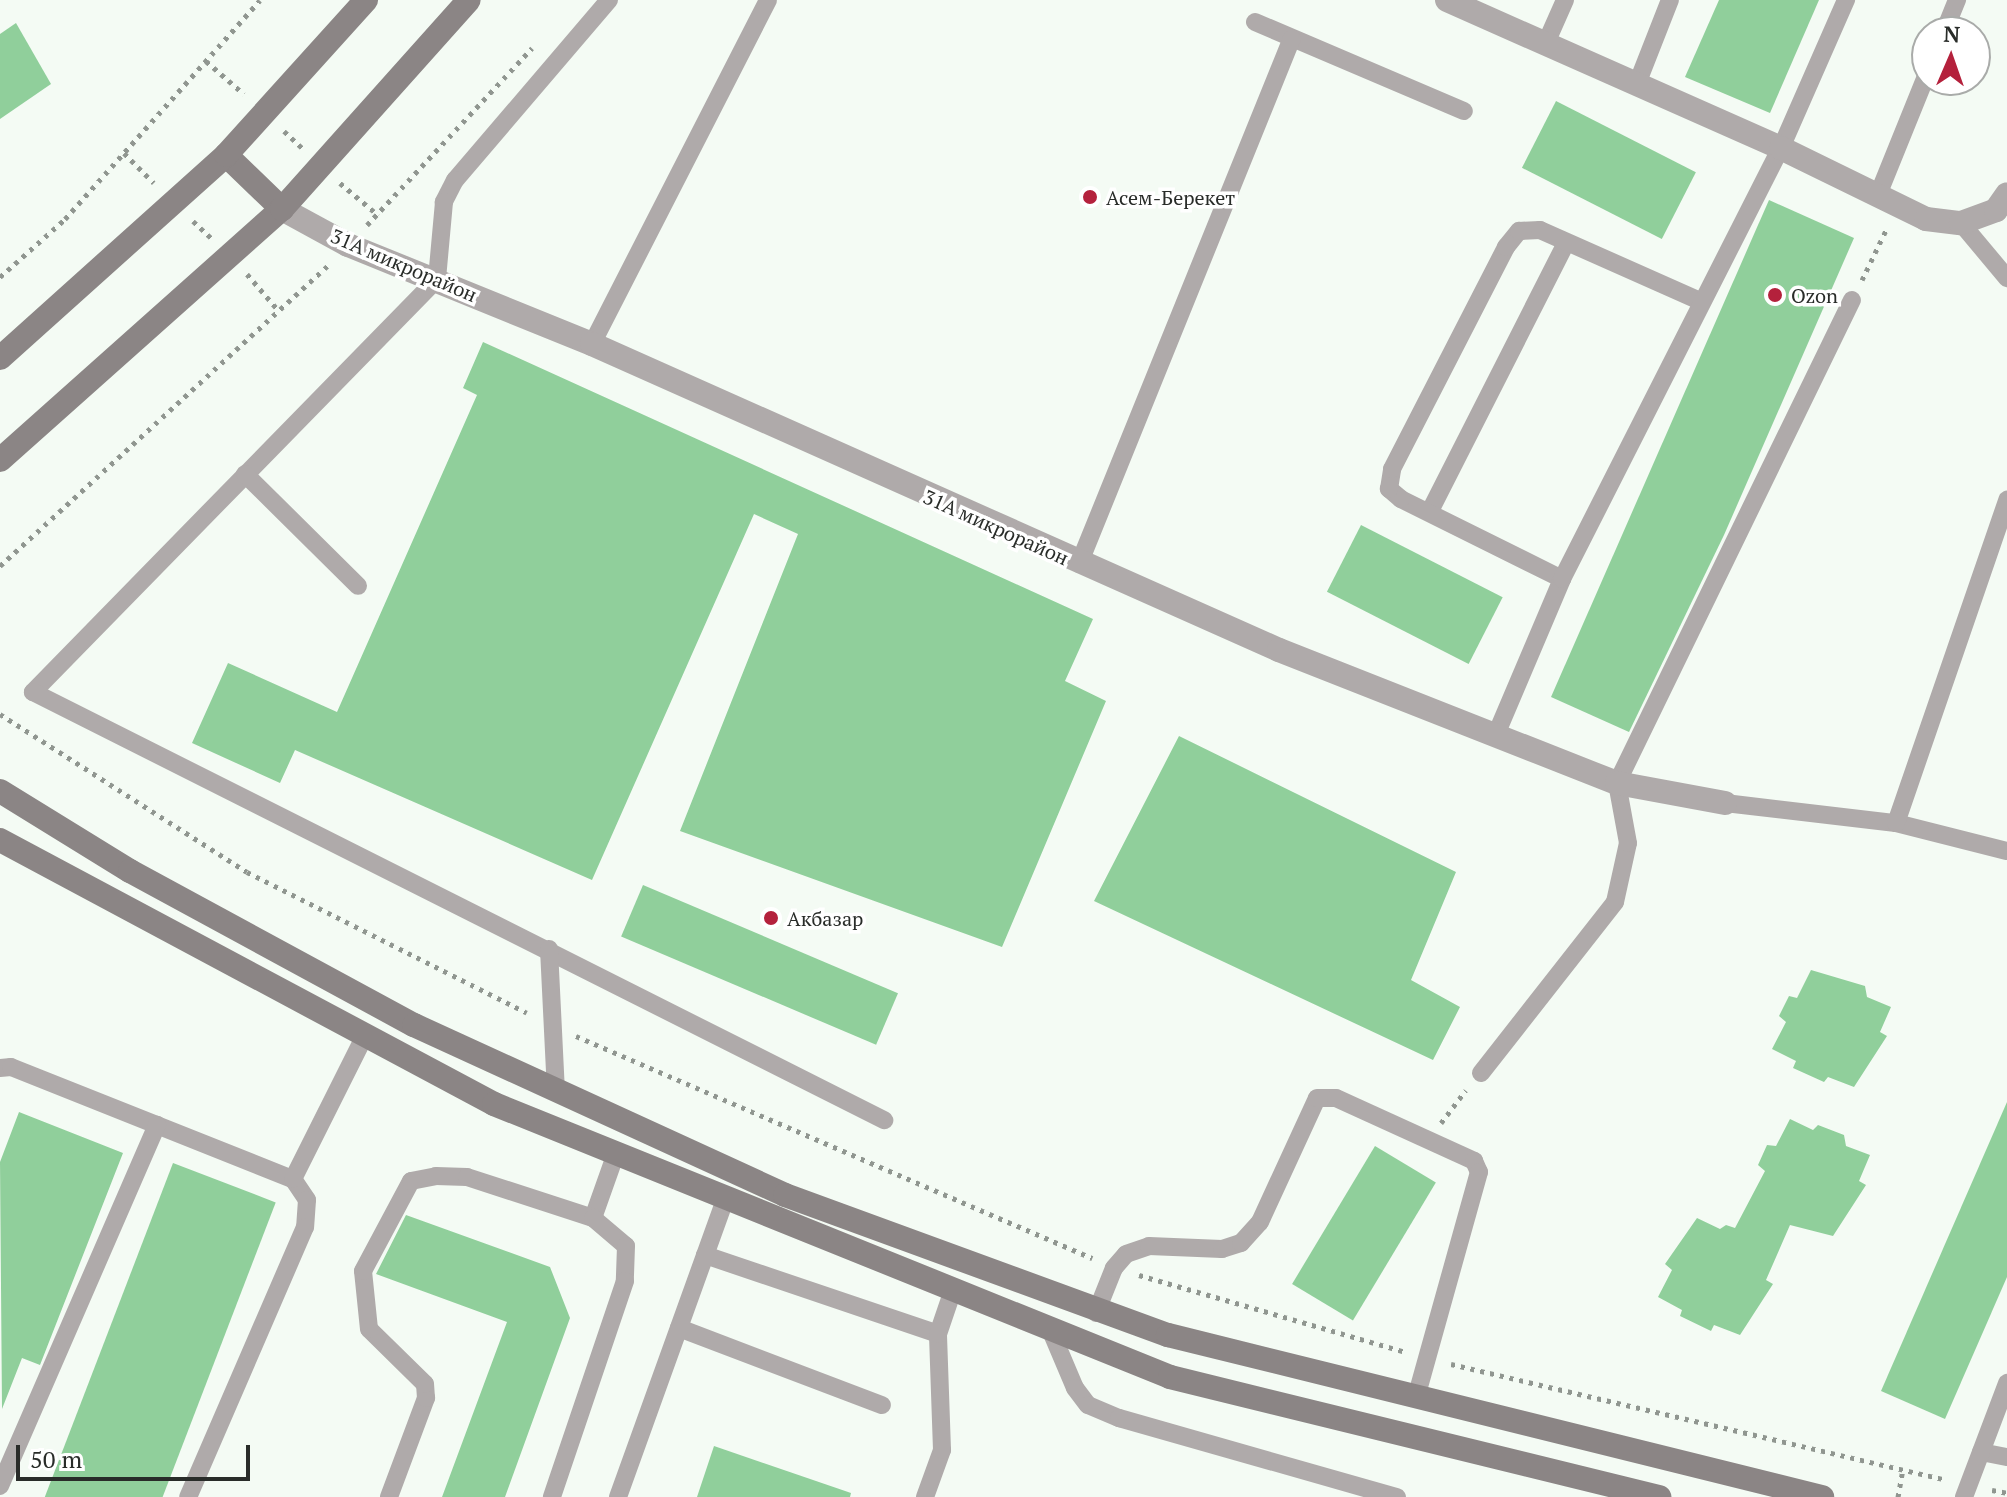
<!DOCTYPE html>
<meta charset="utf-8">
<style>
body{margin:0}
#map{position:relative;width:2007px;height:1497px;overflow:hidden;background:#f4fbf4;font-family:"PT Serif",serif}
div>[style]{position:absolute}
.building>*{inset:0;background:#90cf9b;transform-origin:0 0}
.path>*{height:5px;margin-top:-2.5px;transform-origin:0;background:repeating-linear-gradient(90deg,#909690 0 4px,transparent 0 10px)}
.lane>*{height:18px;margin:-9px;padding:0 9px;transform-origin:9px;border-radius:9px;background:#afaaaa}
.street>*{height:24px;margin:-12px;padding:0 12px;transform-origin:12px;border-radius:12px;background:#afaaaa}
.secondary>*{height:24px;margin:-12px;padding:0 12px;transform-origin:12px;border-radius:12px;background:#8b8585}
.dots>*{width:22px;height:22px;translate:-50% -50%;box-sizing:border-box;border:4px solid #fff;border-radius:50%}
span{translate:-50% -50%;white-space:nowrap;text-align:center;line-height:1.15;-webkit-text-stroke:7px #fff;paint-order:stroke}
.poi-label{font-size:20px;color:#292c29}
.left{translate:0 -50%;text-align:left}
.street-label{font-size:20px;color:#292c29}
.north{position:absolute;left:1911px;top:16px;width:80px;height:80px;box-sizing:border-box;background:#fff;border:2px solid #a9aba9;border-radius:50%;rotate:2deg;font-size:22px;font-weight:700;line-height:32px;text-align:center;color:#292c29}
.north::after{content:'';display:block;margin:auto;width:28px;height:36px;background:#b4213c;clip-path:polygon(50% 0,100% 100%,50% 72%,0 100%)}
.scale{position:absolute;left:16px;top:1445px;width:234px;height:36px;box-sizing:border-box;border:4px solid #292c29;border-top:0;padding-left:10px;font-size:24px;line-height:28px;white-space:nowrap;color:#292c29;-webkit-text-stroke:6px #fff;paint-order:stroke}
</style>
<div id="map">
<div class="building">
<i style="clip-path:polygon(1719px 0,1819px 0,1770px 113px,1685px 77px)"></i>
<i style="clip-path:polygon(16px 23px,51px 84px,0 119px,0 34px)"></i>
<i style="left:1556px;top:101px;width:157px;height:75px;rotate:27deg"></i>
<i style="clip-path:polygon(1769px 200px,1854px 238px,1724px 535px,1629px 732px,1551px 697px)"></i>
<i style="clip-path:polygon(483px 342px,1093px 619px,1065px 681px,1106px 701px,1002px 947px,680px 831px,798px 534px,754px 514px,592px 880px,295px 750px,280px 783px,192px 743px,228px 663px,337px 712px,477px 395px,463px 388px)"></i>
<i style="left:1361px;top:525px;width:159px;height:75px;rotate:27deg"></i>
<i style="clip-path:polygon(1179px 736px,1456px 872px,1411px 980px,1460px 1007px,1433px 1060px,1094px 901px)"></i>
<i style="left:643px;top:885px;width:277px;height:56px;rotate:23deg"></i>
<i style="clip-path:polygon(1811px 970px,1865px 986px,1867px 997px,1891px 1007px,1880px 1032px,1887px 1036px,1854px 1087px,1828px 1077px,1824px 1082px,1793px 1068px,1796px 1061px,1772px 1049px,1786px 1022px,1779px 1016px,1789px 996px,1797px 998px)"></i>
<i style="clip-path:polygon(2007px 1102px,2007px 1277px,1945px 1419px,1881px 1391px)"></i>
<i style="clip-path:polygon(19px 1112px,123px 1153px,40px 1365px,22px 1358px,2px 1409px,0 1162px)"></i>
<i style="clip-path:polygon(1790px 1119px,1813px 1130px,1818px 1125px,1844px 1135px,1846px 1146px,1870px 1155px,1859px 1181px,1866px 1185px,1833px 1236px,1790px 1225px,1766px 1280px,1773px 1284px,1740px 1335px,1714px 1325px,1711px 1331px,1680px 1316px,1682px 1310px,1658px 1297px,1672px 1270px,1665px 1264px,1697px 1218px,1720px 1229px,1726px 1225px,1735px 1228px,1765px 1171px,1758px 1165px,1767px 1145px,1776px 1146px)"></i>
<i style="left:1375px;top:1146px;width:71px;height:161px;rotate:31deg"></i>
<i style="left:173px;top:1163px;width:110px;height:358px;rotate:21deg"></i>
<i style="clip-path:polygon(406px 1215px,550px 1267px,570px 1318px,505px 1497px,442px 1497px,507px 1322px,376px 1274px)"></i>
<i style="clip-path:polygon(714px 1446px,851px 1493px,850px 1497px,697px 1497px)"></i>
</div>
<div class="path">
<i style="left:206px;top:61px;width:50px;rotate:41deg"></i>
<i style="left:284px;top:131px;width:26px;rotate:43deg"></i>
<i style="left:124px;top:153px;width:42px;rotate:45deg"></i>
<i style="left:340px;top:183px;width:50px;rotate:40.1deg"></i>
<i style="left:193px;top:221px;width:26px;rotate:43deg"></i>
<i style="left:367px;top:225px;width:242px;rotate:-47deg"></i>
<i style="left:247px;top:274px;width:49px;rotate:49.1deg"></i>
<i style="left:0;top:277px;width:87px;rotate:-41.7deg"></i>
<i style="left:65px;top:219px;width:293px;rotate:-48.3deg"></i>
<i style="left:1862px;top:280px;width:58px;rotate:-64.3deg"></i>
<i style="left:0;top:566px;width:447px;rotate:-42.5deg"></i>
<i style="left:0;top:714px;width:293px;rotate:32.6deg"></i>
<i style="left:247px;top:872px;width:313px;rotate:26.7deg"></i>
<i style="left:576px;top:1036px;width:562px;rotate:23.28deg"></i>
<i style="left:1441px;top:1123px;width:41px;rotate:-52.9deg"></i>
<i style="left:1139px;top:1275px;width:278px;rotate:16.1deg"></i>
<i style="left:1451px;top:1364px;width:509px;rotate:13.16deg"></i>
<i style="left:1992px;top:1490px;width:15px;rotate:11deg"></i>
<i style="left:1898px;top:1497px;width:28px;rotate:-80deg"></i>
</div>
<div class="lane">
<i style="left:609px;top:0;width:237px;rotate:130.5deg"></i>
<i style="left:455px;top:180px;width:25px;rotate:117deg"></i>
<i style="left:444px;top:202px;width:77px;rotate:95.2deg"></i>
<i style="left:437px;top:279px;width:578px;rotate:134.37deg"></i>
<i style="left:33px;top:692px;width:953px;rotate:26.7deg"></i>
<i style="left:1255px;top:22px;width:227px;rotate:23.1deg"></i>
<i style="left:1944px;top:32px;width:35px;rotate:-68deg"></i>
<i style="left:1546px;top:43px;width:47px;rotate:-66.2deg"></i>
<i style="left:1637px;top:84px;width:90px;rotate:-68.6deg"></i>
<i style="left:1878px;top:195px;width:131px;rotate:-68deg"></i>
<i style="left:1961px;top:223px;width:72px;rotate:50.1deg"></i>
<i style="left:592px;top:344px;width:386px;rotate:-62.9deg"></i>
<i style="left:245px;top:474px;width:159px;rotate:44.7deg"></i>
<i style="left:1430px;top:511px;width:298px;rotate:-63.1deg"></i>
<i style="left:1079px;top:564px;width:567px;rotate:-67.95deg"></i>
<i style="left:1562px;top:579px;width:180px;rotate:-153.6deg"></i>
<i style="left:1401px;top:499px;width:16px;rotate:-140deg"></i>
<i style="left:1389px;top:489px;width:20px;rotate:-81deg"></i>
<i style="left:1392px;top:469px;width:250px;rotate:-62.8deg"></i>
<i style="left:1506px;top:247px;width:21px;rotate:-51deg"></i>
<i style="left:1519px;top:231px;width:21px;rotate:-3deg"></i>
<i style="left:1540px;top:230px;width:175px;rotate:23.9deg"></i>
<i style="left:1495px;top:737px;width:172px;rotate:-67deg"></i>
<i style="left:1562px;top:579px;width:483px;rotate:-63.1deg"></i>
<i style="left:1781px;top:148px;width:162px;rotate:-66.3deg"></i>
<i style="left:1725px;top:803px;width:172px;rotate:6.7deg"></i>
<i style="left:1896px;top:823px;width:114px;rotate:14.2deg"></i>
<i style="left:1896px;top:823px;width:342px;rotate:-71deg"></i>
<i style="left:549px;top:949px;width:141px;rotate:87.2deg"></i>
<i style="left:0;top:1068px;width:11px;rotate:-5deg"></i>
<i style="left:11px;top:1067px;width:303px;rotate:21.7deg"></i>
<i style="left:293px;top:1179px;width:25px;rotate:56deg"></i>
<i style="left:307px;top:1200px;width:27px;rotate:94deg"></i>
<i style="left:305px;top:1227px;width:294px;rotate:113.4deg"></i>
<i style="left:1481px;top:1073px;width:217px;rotate:-51.9deg"></i>
<i style="left:1615px;top:902px;width:60px;rotate:-77.6deg"></i>
<i style="left:1628px;top:843px;width:61px;rotate:-100.4deg"></i>
<i style="left:1617px;top:783px;width:537px;rotate:-64.06deg"></i>
<i style="left:293px;top:1179px;width:163px;rotate:-63.4deg"></i>
<i style="left:593px;top:1218px;width:69px;rotate:-70.5deg"></i>
<i style="left:705px;top:1255px;width:246px;rotate:18.7deg"></i>
<i style="left:1096px;top:1313px;width:48px;rotate:-68.2deg"></i>
<i style="left:1114px;top:1268px;width:18px;rotate:-49deg"></i>
<i style="left:1126px;top:1254px;width:24px;rotate:-19deg"></i>
<i style="left:1149px;top:1246px;width:73px;rotate:2.4deg"></i>
<i style="left:1222px;top:1249px;width:20px;rotate:-18deg"></i>
<i style="left:1241px;top:1243px;width:28px;rotate:-48deg"></i>
<i style="left:1260px;top:1222px;width:136px;rotate:-65.3deg"></i>
<i style="left:1317px;top:1098px;width:19px"></i>
<i style="left:1336px;top:1098px;width:152px;rotate:24.5deg"></i>
<i style="left:1474px;top:1161px;width:12px;rotate:66deg"></i>
<i style="left:1479px;top:1172px;width:235px;rotate:105.6deg"></i>
<i style="left:679px;top:1328px;width:217px;rotate:20.8deg"></i>
<i style="left:1050px;top:1329px;width:64px;rotate:67deg"></i>
<i style="left:1075px;top:1388px;width:21px;rotate:53deg"></i>
<i style="left:1088px;top:1405px;width:34px;rotate:23deg"></i>
<i style="left:1119px;top:1418px;width:289px;rotate:15.9deg"></i>
<i style="left:1981px;top:1452px;width:26px;rotate:11deg"></i>
<i style="left:0;top:1486px;width:394px;rotate:-66.5deg"></i>
<i style="left:389px;top:1497px;width:106px;rotate:-69.5deg"></i>
<i style="left:426px;top:1398px;width:14px;rotate:-94deg"></i>
<i style="left:425px;top:1384px;width:78px;rotate:-135.5deg"></i>
<i style="left:369px;top:1329px;width:58px;rotate:-95.9deg"></i>
<i style="left:363px;top:1271px;width:102px;rotate:-61.9deg"></i>
<i style="left:411px;top:1181px;width:25px;rotate:-11deg"></i>
<i style="left:436px;top:1176px;width:31px;rotate:2deg"></i>
<i style="left:467px;top:1177px;width:133px;rotate:18deg"></i>
<i style="left:593px;top:1218px;width:43px;rotate:40.3deg"></i>
<i style="left:626px;top:1246px;width:35px;rotate:92deg"></i>
<i style="left:625px;top:1281px;width:228px;rotate:108.7deg"></i>
<i style="left:618px;top:1497px;width:319px;rotate:-70.2deg"></i>
<i style="left:925px;top:1497px;width:50px;rotate:-70.1deg"></i>
<i style="left:942px;top:1450px;width:116px;rotate:-92deg"></i>
<i style="left:938px;top:1334px;width:46px;rotate:-71.2deg"></i>
<i style="left:1964px;top:1497px;width:122px;rotate:-69.3deg"></i>
</div>
<div class="street">
<i style="left:1447px;top:0;width:365px;rotate:23.9deg"></i>
<i style="left:1781px;top:148px;width:161px;rotate:26.1deg"></i>
<i style="left:1926px;top:219px;width:35px;rotate:7deg"></i>
<i style="left:1961px;top:223px;width:37px;rotate:-20deg"></i>
<i style="left:1996px;top:210px;width:19px;rotate:-55deg"></i>
<i style="left:282px;top:209px;width:75px;rotate:28.6deg"></i>
<i style="left:348px;top:245px;width:263px;rotate:22.1deg"></i>
<i style="left:592px;top:344px;width:752px;rotate:24.01deg"></i>
<i style="left:1279px;top:650px;width:363px;rotate:21.5deg"></i>
<i style="left:1617px;top:783px;width:110px;rotate:10.5deg"></i>
</div>
<div class="secondary">
<i style="left:226px;top:155px;width:78px;rotate:44deg"></i>
<i style="left:0;top:358px;width:304px;rotate:-41.9deg"></i>
<i style="left:226px;top:155px;width:209px;rotate:-47.9deg"></i>
<i style="left:0;top:460px;width:378px;rotate:-41.7deg"></i>
<i style="left:282px;top:209px;width:280px;rotate:-48.2deg"></i>
<i style="left:0;top:791px;width:153px;rotate:31.6deg"></i>
<i style="left:130px;top:871px;width:323px;rotate:28.5deg"></i>
<i style="left:414px;top:1025px;width:408px;rotate:24.6deg"></i>
<i style="left:785px;top:1195px;width:408px;rotate:20.1deg"></i>
<i style="left:1168px;top:1335px;width:674px;rotate:13.91deg"></i>
<i style="left:0;top:840px;width:560px;rotate:28.12deg"></i>
<i style="left:494px;top:1104px;width:729px;rotate:21.99deg"></i>
<i style="left:1170px;top:1377px;width:504px;rotate:13.79deg"></i>
</div>
<div class="dots">
<i style="left:1090px;top:197px;background:#b4213c"></i>
<i style="left:1775px;top:295px;background:#b4213c"></i>
<i style="left:771px;top:918px;background:#b4213c"></i>
</div>
<div class="poi-label">
<span class="left" style="left:1106px;top:197px">Асем-Берекет</span>
<span class="left" style="left:1791px;top:295px">Ozon</span>
<span class="left" style="left:787px;top:918px">Акбазар</span>
</div>
<div class="street-label">
<span style="left:404px;top:265px;rotate:23deg">31А микрорайон</span>
<span style="left:996px;top:527px;rotate:24deg">31А микрорайон</span>
</div>
<div class="north">N</div>
<div class="scale">50 m</div>
</div>
